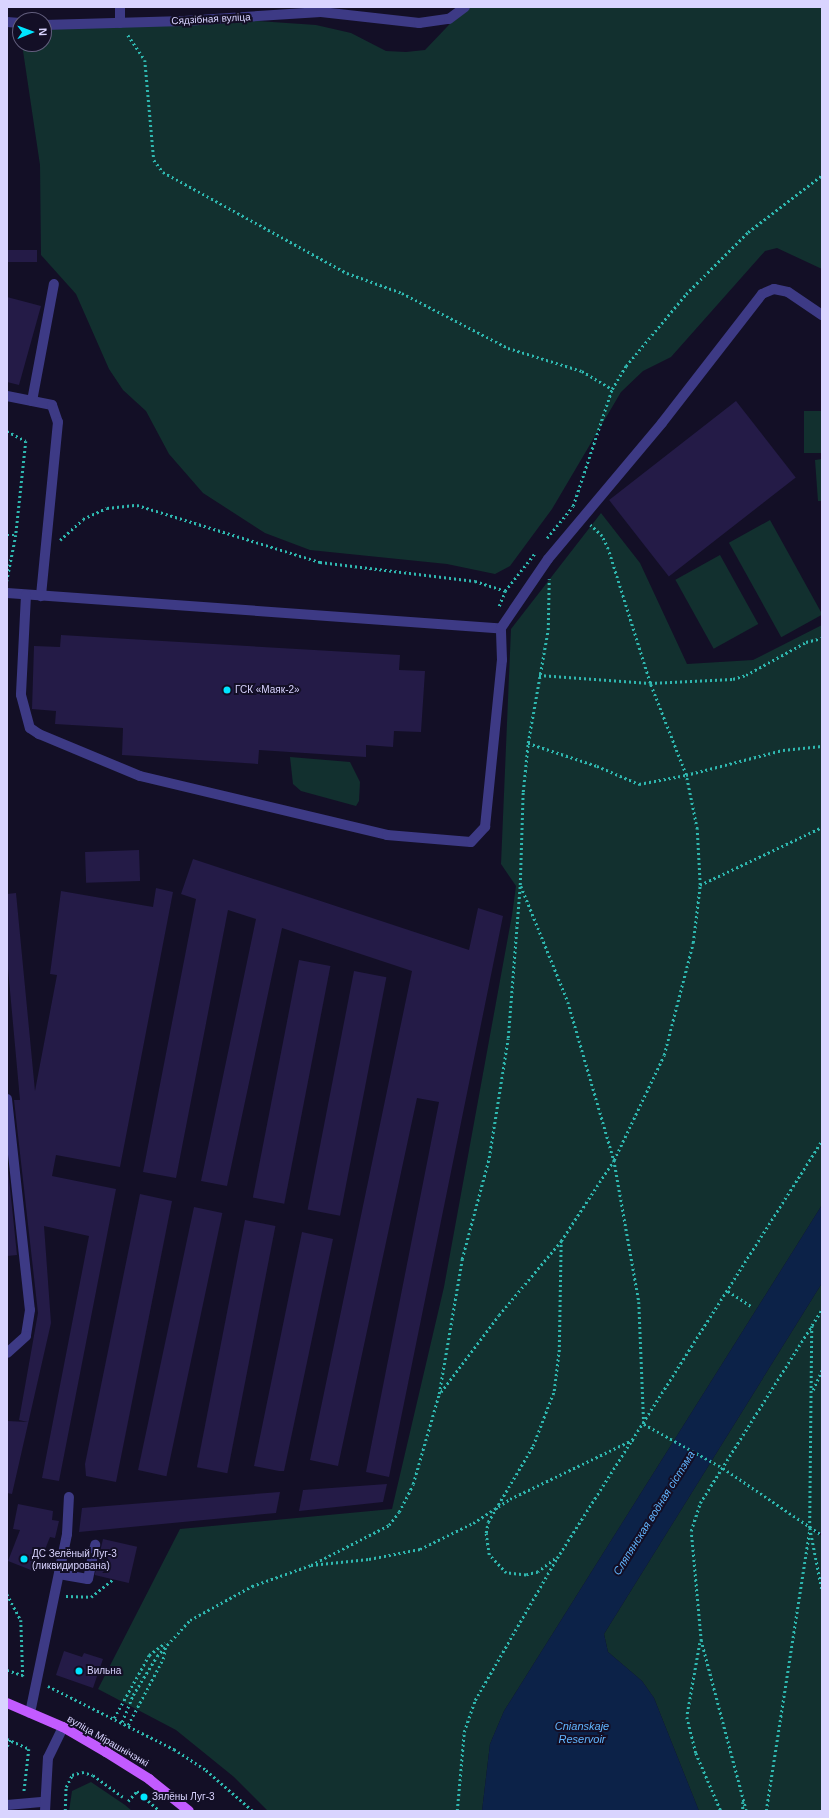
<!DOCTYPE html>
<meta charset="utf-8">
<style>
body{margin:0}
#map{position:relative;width:829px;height:1818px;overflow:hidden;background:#130f26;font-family:Arial,sans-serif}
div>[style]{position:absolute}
.green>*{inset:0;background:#12302f;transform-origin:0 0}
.water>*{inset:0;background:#0c2248}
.building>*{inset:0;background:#241b47;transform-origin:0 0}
.path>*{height:2.5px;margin-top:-1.25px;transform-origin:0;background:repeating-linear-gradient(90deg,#2fb8b0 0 2px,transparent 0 5px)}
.minor>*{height:10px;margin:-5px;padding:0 5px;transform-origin:5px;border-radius:5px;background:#3d3a85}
.major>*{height:10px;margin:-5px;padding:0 5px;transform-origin:5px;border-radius:5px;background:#c25bff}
.dots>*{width:11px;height:11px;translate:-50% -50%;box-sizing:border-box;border:2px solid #130f26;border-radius:50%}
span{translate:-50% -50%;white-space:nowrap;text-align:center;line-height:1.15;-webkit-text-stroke:4px #130f26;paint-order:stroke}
.street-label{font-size:10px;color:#d9d4ff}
.poi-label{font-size:10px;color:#d9d4ff}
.left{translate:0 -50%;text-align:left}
.water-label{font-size:11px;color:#62b6ff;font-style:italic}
.frame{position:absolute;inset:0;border:8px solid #d9d4ff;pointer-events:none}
.north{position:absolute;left:12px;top:12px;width:40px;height:40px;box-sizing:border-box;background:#130f26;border:1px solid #625e7d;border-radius:50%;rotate:89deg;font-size:11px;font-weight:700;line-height:16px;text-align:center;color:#d9d4ff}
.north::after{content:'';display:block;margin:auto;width:14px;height:18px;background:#00e5ff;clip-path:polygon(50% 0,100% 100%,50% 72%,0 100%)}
</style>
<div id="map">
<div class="green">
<i style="clip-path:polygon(466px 7px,822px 7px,822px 269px,777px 248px,765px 251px,671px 357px,643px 371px,621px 392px,552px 509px,510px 566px,495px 574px,447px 564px,310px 550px,265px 533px,203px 493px,169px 454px,146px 411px,123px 390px,109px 369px,76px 294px,41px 255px,40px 165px,22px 44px,44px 44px,44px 25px,229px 19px,316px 25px,351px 33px,386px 51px,406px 52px,425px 50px)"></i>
<i style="left:822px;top:411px;width:42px;height:18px;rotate:90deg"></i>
<i style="clip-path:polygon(822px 459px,822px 501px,818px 501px,815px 460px)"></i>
<i style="clip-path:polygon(601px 513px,640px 563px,687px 664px,753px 660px,822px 625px,822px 1205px,504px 1711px,490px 1744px,482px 1811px,268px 1811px,234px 1777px,176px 1730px,98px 1689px,180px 1529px,392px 1509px,444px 1287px,512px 915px,516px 886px,501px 864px,511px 629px)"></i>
<i style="left:770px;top:520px;width:108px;height:47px;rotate:61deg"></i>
<i style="left:720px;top:555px;width:79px;height:51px;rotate:61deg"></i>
<i style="clip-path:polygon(290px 757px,350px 762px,360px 782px,359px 801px,356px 806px,301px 791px,293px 784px)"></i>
<i style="clip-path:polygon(822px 1283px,822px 1533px,812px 1530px,822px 1536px,822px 1811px,699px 1811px,654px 1698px,642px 1681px,608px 1652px,604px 1634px)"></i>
<i style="clip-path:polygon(91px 1782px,125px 1805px,132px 1811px,69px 1811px,72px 1791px)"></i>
</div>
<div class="water">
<i style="clip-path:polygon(822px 1205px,822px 1283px,604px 1634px,608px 1652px,642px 1681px,654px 1698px,699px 1811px,482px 1811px,490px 1744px,504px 1711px)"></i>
</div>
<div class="building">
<i style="left:7px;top:250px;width:30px;height:12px"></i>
<i style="clip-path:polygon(7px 297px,41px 306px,19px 385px,7px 382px)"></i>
<i style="left:736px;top:401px;width:97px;height:161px;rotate:52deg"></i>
<i style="clip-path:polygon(61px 635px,400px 655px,399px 670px,425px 671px,421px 732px,394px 731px,393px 747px,366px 745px,366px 757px,259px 750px,258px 764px,122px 755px,123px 728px,55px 724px,56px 711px,32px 709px,34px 646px,60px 647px)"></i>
<i style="left:139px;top:850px;width:31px;height:54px;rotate:88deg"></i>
<i style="clip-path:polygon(193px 859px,469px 950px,478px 908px,503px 916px,389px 1477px,366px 1472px,439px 1102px,417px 1098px,338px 1466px,310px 1460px,412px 971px,282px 928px,227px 1186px,201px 1181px,256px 919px,228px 910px,176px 1178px,143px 1172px,196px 899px,181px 894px)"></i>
<i style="clip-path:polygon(156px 888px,173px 892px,120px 1167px,56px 1155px,52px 1176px,116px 1189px,59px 1481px,42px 1478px,89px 1236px,44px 1226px,51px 1323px,12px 1494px,7px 1493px,7px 1421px,28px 1422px,19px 1420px,38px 1313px,14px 1100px,20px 1100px,7px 958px,7px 894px,16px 893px,35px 1091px,57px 975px,50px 974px,61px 891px,153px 907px)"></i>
<i style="left:299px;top:960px;width:32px;height:242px;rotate:11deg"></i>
<i style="left:354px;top:971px;width:33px;height:243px;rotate:11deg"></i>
<i style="clip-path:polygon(7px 1159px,17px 1255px,7px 1256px)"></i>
<i style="clip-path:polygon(140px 1194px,172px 1201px,116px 1482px,86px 1476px,85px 1464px)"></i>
<i style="left:194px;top:1207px;width:29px;height:269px;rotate:12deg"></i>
<i style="left:245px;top:1220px;width:31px;height:252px;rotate:11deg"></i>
<i style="clip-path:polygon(302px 1232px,333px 1239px,284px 1471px,279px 1471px,254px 1466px)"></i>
<i style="clip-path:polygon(387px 1484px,383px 1502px,299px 1511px,303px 1490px)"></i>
<i style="clip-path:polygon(280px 1492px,276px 1513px,79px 1532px,82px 1508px)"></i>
<i style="clip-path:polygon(18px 1504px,53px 1511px,52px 1520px,59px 1521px,55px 1538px,50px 1537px,36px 1572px,8px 1561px,20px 1530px,13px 1529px)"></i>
<i style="left:103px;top:1539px;width:35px;height:37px;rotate:13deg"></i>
<i style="clip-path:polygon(64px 1651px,82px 1657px,84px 1653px,103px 1659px,93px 1688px,56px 1675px)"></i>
</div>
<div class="path">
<i style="left:128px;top:35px;width:30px;rotate:56deg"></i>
<i style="left:145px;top:60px;width:100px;rotate:84.9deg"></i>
<i style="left:154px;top:160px;width:15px;rotate:53deg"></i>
<i style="left:163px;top:172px;width:210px;rotate:28.8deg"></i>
<i style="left:347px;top:273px;width:59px;rotate:20deg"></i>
<i style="left:402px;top:293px;width:119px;rotate:27.4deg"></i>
<i style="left:508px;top:348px;width:77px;rotate:17.3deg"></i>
<i style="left:582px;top:371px;width:35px;rotate:31deg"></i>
<i style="left:7px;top:431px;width:21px;rotate:28deg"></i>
<i style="left:26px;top:441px;width:95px;rotate:96.1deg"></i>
<i style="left:7px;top:535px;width:9px"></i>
<i style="left:16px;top:535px;width:47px;rotate:101.1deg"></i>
<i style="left:547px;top:538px;width:41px;rotate:-50.9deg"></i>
<i style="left:573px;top:506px;width:123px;rotate:-71.6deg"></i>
<i style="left:612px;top:389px;width:27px;rotate:-59deg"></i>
<i style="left:626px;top:366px;width:94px;rotate:-50.2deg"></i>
<i style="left:686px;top:294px;width:88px;rotate:-45deg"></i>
<i style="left:748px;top:232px;width:93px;rotate:-37.6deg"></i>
<i style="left:60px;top:540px;width:31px;rotate:-42deg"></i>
<i style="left:83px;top:519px;width:26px;rotate:-25deg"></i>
<i style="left:107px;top:508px;width:30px;rotate:-6deg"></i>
<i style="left:137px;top:505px;width:192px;rotate:17.3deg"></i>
<i style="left:320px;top:562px;width:156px;rotate:7deg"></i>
<i style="left:475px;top:581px;width:32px;rotate:18deg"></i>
<i style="left:499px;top:606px;width:16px;rotate:-68deg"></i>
<i style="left:505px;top:591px;width:48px;rotate:-51.7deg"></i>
<i style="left:539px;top:675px;width:111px;rotate:4.1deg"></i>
<i style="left:650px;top:683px;width:83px;rotate:-2.8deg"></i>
<i style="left:733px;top:679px;width:14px;rotate:-17deg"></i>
<i style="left:746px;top:675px;width:68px;rotate:-28.8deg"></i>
<i style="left:806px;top:642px;width:16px;rotate:-14deg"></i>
<i style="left:528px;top:743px;width:73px;rotate:18.4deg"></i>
<i style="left:597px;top:766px;width:46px;rotate:23.2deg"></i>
<i style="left:639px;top:784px;width:48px;rotate:-10.8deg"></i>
<i style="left:686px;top:775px;width:100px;rotate:-14.5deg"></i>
<i style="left:783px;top:750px;width:39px;rotate:-6deg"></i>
<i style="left:700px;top:885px;width:135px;rotate:-25.4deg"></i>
<i style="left:521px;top:886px;width:125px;rotate:67.9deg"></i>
<i style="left:568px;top:1002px;width:165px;rotate:73.8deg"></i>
<i style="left:614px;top:1160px;width:144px;rotate:80deg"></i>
<i style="left:639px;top:1302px;width:122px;rotate:87.7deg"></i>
<i style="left:644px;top:1424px;width:90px;rotate:29.1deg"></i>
<i style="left:723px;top:1468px;width:120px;rotate:34.1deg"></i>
<i style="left:728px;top:1291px;width:27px;rotate:33deg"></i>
<i style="left:812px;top:1326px;width:202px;rotate:90.6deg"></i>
<i style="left:810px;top:1528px;width:63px;rotate:79deg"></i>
<i style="left:813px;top:1390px;width:22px;rotate:-66deg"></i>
<i style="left:441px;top:1392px;width:96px;rotate:-53deg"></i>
<i style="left:499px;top:1315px;width:97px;rotate:-50deg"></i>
<i style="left:561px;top:1241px;width:97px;rotate:-56.8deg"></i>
<i style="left:614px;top:1160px;width:116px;rotate:-64.5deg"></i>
<i style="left:664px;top:1055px;width:116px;rotate:-75.5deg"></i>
<i style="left:693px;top:943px;width:58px;rotate:-83.1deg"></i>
<i style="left:700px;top:885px;width:56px;rotate:-93.1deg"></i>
<i style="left:697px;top:829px;width:55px;rotate:-101.5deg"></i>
<i style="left:686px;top:775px;width:99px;rotate:-111.4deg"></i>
<i style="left:650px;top:683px;width:140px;rotate:-107.4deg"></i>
<i style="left:608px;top:549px;width:14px;rotate:-115deg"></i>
<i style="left:602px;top:536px;width:16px;rotate:-137deg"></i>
<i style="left:555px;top:1559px;width:21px;rotate:143deg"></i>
<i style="left:538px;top:1572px;width:12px;rotate:166deg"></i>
<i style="left:526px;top:1575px;width:20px;rotate:-174deg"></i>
<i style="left:506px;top:1573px;width:25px;rotate:-133deg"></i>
<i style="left:489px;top:1555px;width:22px;rotate:-98deg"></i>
<i style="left:486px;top:1533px;width:11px;rotate:-80deg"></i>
<i style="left:488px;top:1522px;width:88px;rotate:-59.4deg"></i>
<i style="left:533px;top:1446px;width:59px;rotate:-69.1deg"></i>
<i style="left:554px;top:1391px;width:39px;rotate:-83deg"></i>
<i style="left:559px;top:1352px;width:110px;rotate:-89deg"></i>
<i style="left:311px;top:1565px;width:88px;rotate:-27.1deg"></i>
<i style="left:389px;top:1525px;width:16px;rotate:-52deg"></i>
<i style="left:399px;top:1512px;width:31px;rotate:-63deg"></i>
<i style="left:413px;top:1484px;width:94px;rotate:-73.9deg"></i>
<i style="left:439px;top:1394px;width:137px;rotate:-80.3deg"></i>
<i style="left:462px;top:1259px;width:105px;rotate:-75deg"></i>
<i style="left:489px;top:1158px;width:121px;rotate:-81deg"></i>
<i style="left:508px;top:1038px;width:153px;rotate:-85.5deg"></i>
<i style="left:520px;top:885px;width:93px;rotate:-88.2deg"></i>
<i style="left:523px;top:792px;width:49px;rotate:-84.2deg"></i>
<i style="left:528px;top:743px;width:115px;rotate:-80deg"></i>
<i style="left:548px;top:630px;width:51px;rotate:-88.9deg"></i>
<i style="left:7px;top:1594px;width:30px;rotate:62deg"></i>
<i style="left:21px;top:1620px;width:56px;rotate:88deg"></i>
<i style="left:66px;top:1596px;width:25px;rotate:2deg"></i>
<i style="left:91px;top:1597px;width:28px;rotate:-39deg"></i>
<i style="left:700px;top:1643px;width:75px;rotate:100deg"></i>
<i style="left:687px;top:1717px;width:37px;rotate:76deg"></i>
<i style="left:696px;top:1753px;width:63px;rotate:66.7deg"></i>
<i style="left:7px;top:1670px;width:19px;rotate:18deg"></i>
<i style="left:48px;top:1686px;width:141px;rotate:26.6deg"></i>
<i style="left:174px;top:1749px;width:38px;rotate:33deg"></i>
<i style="left:206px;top:1770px;width:62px;rotate:41.1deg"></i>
<i style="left:114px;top:1718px;width:72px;rotate:-60.9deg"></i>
<i style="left:149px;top:1655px;width:20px;rotate:-37deg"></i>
<i style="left:122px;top:1722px;width:29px;rotate:-68deg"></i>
<i style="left:133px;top:1695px;width:46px;rotate:-58.4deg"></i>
<i style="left:157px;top:1656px;width:49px;rotate:-47.5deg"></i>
<i style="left:190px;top:1620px;width:71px;rotate:-28.7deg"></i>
<i style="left:252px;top:1586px;width:63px;rotate:-19.6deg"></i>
<i style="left:311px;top:1565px;width:58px;rotate:-5.9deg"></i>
<i style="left:369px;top:1559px;width:52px;rotate:-11.1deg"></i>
<i style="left:420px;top:1549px;width:59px;rotate:-26.1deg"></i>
<i style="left:473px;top:1523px;width:44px;rotate:-33deg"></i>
<i style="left:510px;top:1499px;width:140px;rotate:-25.8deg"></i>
<i style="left:128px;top:1725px;width:75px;rotate:-62.1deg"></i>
<i style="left:163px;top:1659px;width:15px;rotate:-79deg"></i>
<i style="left:7px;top:1739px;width:24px;rotate:24deg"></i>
<i style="left:29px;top:1749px;width:44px;rotate:96.5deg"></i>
<i style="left:7px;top:1746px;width:7px;rotate:-63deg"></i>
<i style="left:128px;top:1801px;width:13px;rotate:-48deg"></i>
<i style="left:137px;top:1791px;width:30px;rotate:41deg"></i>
<i style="left:743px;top:1802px;width:9px;rotate:90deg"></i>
<i style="left:65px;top:1811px;width:24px;rotate:-88deg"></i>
<i style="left:66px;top:1787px;width:13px;rotate:-63deg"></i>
<i style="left:72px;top:1775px;width:10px;rotate:-17deg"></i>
<i style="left:82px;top:1772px;width:11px;rotate:15deg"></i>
<i style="left:93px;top:1775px;width:37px;rotate:36deg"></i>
<i style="left:457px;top:1811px;width:79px;rotate:-84.9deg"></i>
<i style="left:464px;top:1732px;width:34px;rotate:-71deg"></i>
<i style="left:475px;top:1700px;width:164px;rotate:-60deg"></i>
<i style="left:557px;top:1558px;width:494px;rotate:-57.6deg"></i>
<i style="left:746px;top:1811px;width:176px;rotate:-104.8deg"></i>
<i style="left:701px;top:1641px;width:110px;rotate:-95.2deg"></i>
<i style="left:691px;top:1531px;width:29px;rotate:-72deg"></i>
<i style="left:700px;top:1503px;width:229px;rotate:-57.8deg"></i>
<i style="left:766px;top:1811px;width:286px;rotate:-81.2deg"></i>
</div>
<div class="minor">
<i style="left:7px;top:22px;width:13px;rotate:4deg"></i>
<i style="left:120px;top:23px;width:16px;rotate:-90deg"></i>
<i style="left:44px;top:25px;width:140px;rotate:-1.6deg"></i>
<i style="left:184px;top:21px;width:137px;rotate:-3.8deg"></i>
<i style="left:321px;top:12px;width:99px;rotate:6.4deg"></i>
<i style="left:419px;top:23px;width:30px;rotate:-8deg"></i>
<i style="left:449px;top:19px;width:20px;rotate:-37deg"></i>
<i style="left:7px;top:396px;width:46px;rotate:11.3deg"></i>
<i style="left:52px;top:405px;width:18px;rotate:71deg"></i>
<i style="left:58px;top:422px;width:175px;rotate:95.6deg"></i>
<i style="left:32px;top:401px;width:119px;rotate:-79.4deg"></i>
<i style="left:7px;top:593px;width:495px;rotate:4.1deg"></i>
<i style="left:26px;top:595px;width:100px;rotate:92.9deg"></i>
<i style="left:21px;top:695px;width:34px;rotate:75deg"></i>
<i style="left:30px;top:728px;width:11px;rotate:34deg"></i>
<i style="left:39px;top:734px;width:109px;rotate:22.6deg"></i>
<i style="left:140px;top:776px;width:254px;rotate:13.4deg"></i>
<i style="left:387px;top:835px;width:84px;rotate:4.8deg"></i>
<i style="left:471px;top:842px;width:21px;rotate:-47deg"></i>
<i style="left:485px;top:827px;width:168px;rotate:-84.2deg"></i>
<i style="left:502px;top:660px;width:32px;rotate:-92deg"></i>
<i style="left:501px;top:628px;width:83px;rotate:-55.7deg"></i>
<i style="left:548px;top:559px;width:177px;rotate:-50deg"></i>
<i style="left:662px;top:423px;width:163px;rotate:-52.2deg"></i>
<i style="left:762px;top:294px;width:13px;rotate:-23deg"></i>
<i style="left:774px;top:289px;width:14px;rotate:12deg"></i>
<i style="left:788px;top:292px;width:41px;rotate:34.1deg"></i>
<i style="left:7px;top:1099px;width:212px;rotate:83.8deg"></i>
<i style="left:30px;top:1310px;width:26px;rotate:99deg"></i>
<i style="left:26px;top:1336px;width:25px;rotate:138deg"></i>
<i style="left:59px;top:1574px;width:29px;rotate:10deg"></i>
<i style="left:88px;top:1579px;width:35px;rotate:-78deg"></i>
<i style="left:30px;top:1713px;width:183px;rotate:-78.3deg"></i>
<i style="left:67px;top:1534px;width:37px;rotate:-87deg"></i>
<i style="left:7px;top:1805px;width:37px;rotate:-5deg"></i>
<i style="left:45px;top:1811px;width:53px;rotate:-86.8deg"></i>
<i style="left:48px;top:1758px;width:34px;rotate:-64deg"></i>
</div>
<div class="major">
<i style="left:7px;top:1703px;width:61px;rotate:23.2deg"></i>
<i style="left:63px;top:1727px;width:50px;rotate:30.2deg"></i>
<i style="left:106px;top:1752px;width:51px;rotate:32.1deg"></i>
<i style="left:149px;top:1779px;width:51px;rotate:38.7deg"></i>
</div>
<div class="dots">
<i style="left:227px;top:690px;background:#00e5ff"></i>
<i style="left:24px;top:1559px;background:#00e5ff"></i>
<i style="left:79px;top:1671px;background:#00e5ff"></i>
<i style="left:144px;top:1797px;background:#00e5ff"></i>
</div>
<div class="street-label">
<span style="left:211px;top:19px;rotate:-3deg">Сядзібная вуліца</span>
<span style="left:108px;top:1741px;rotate:30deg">вуліца Мірашнічэнкі</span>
</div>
<div class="poi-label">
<span class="left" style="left:235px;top:690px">ГСК «Маяк-2»</span>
<span class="left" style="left:32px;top:1559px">ДС Зелёный Луг-3<br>(ликвидирована)</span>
<span class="left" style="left:87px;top:1671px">Вильна</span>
<span class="left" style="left:152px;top:1797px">Зялёны Луг-3</span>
</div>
<div class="water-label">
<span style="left:654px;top:1513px;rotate:-58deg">Сляпянская водная сістэма</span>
<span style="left:582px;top:1733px">Cnianskaje<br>Reservoir</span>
</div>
<div class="frame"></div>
<div class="north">N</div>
</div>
